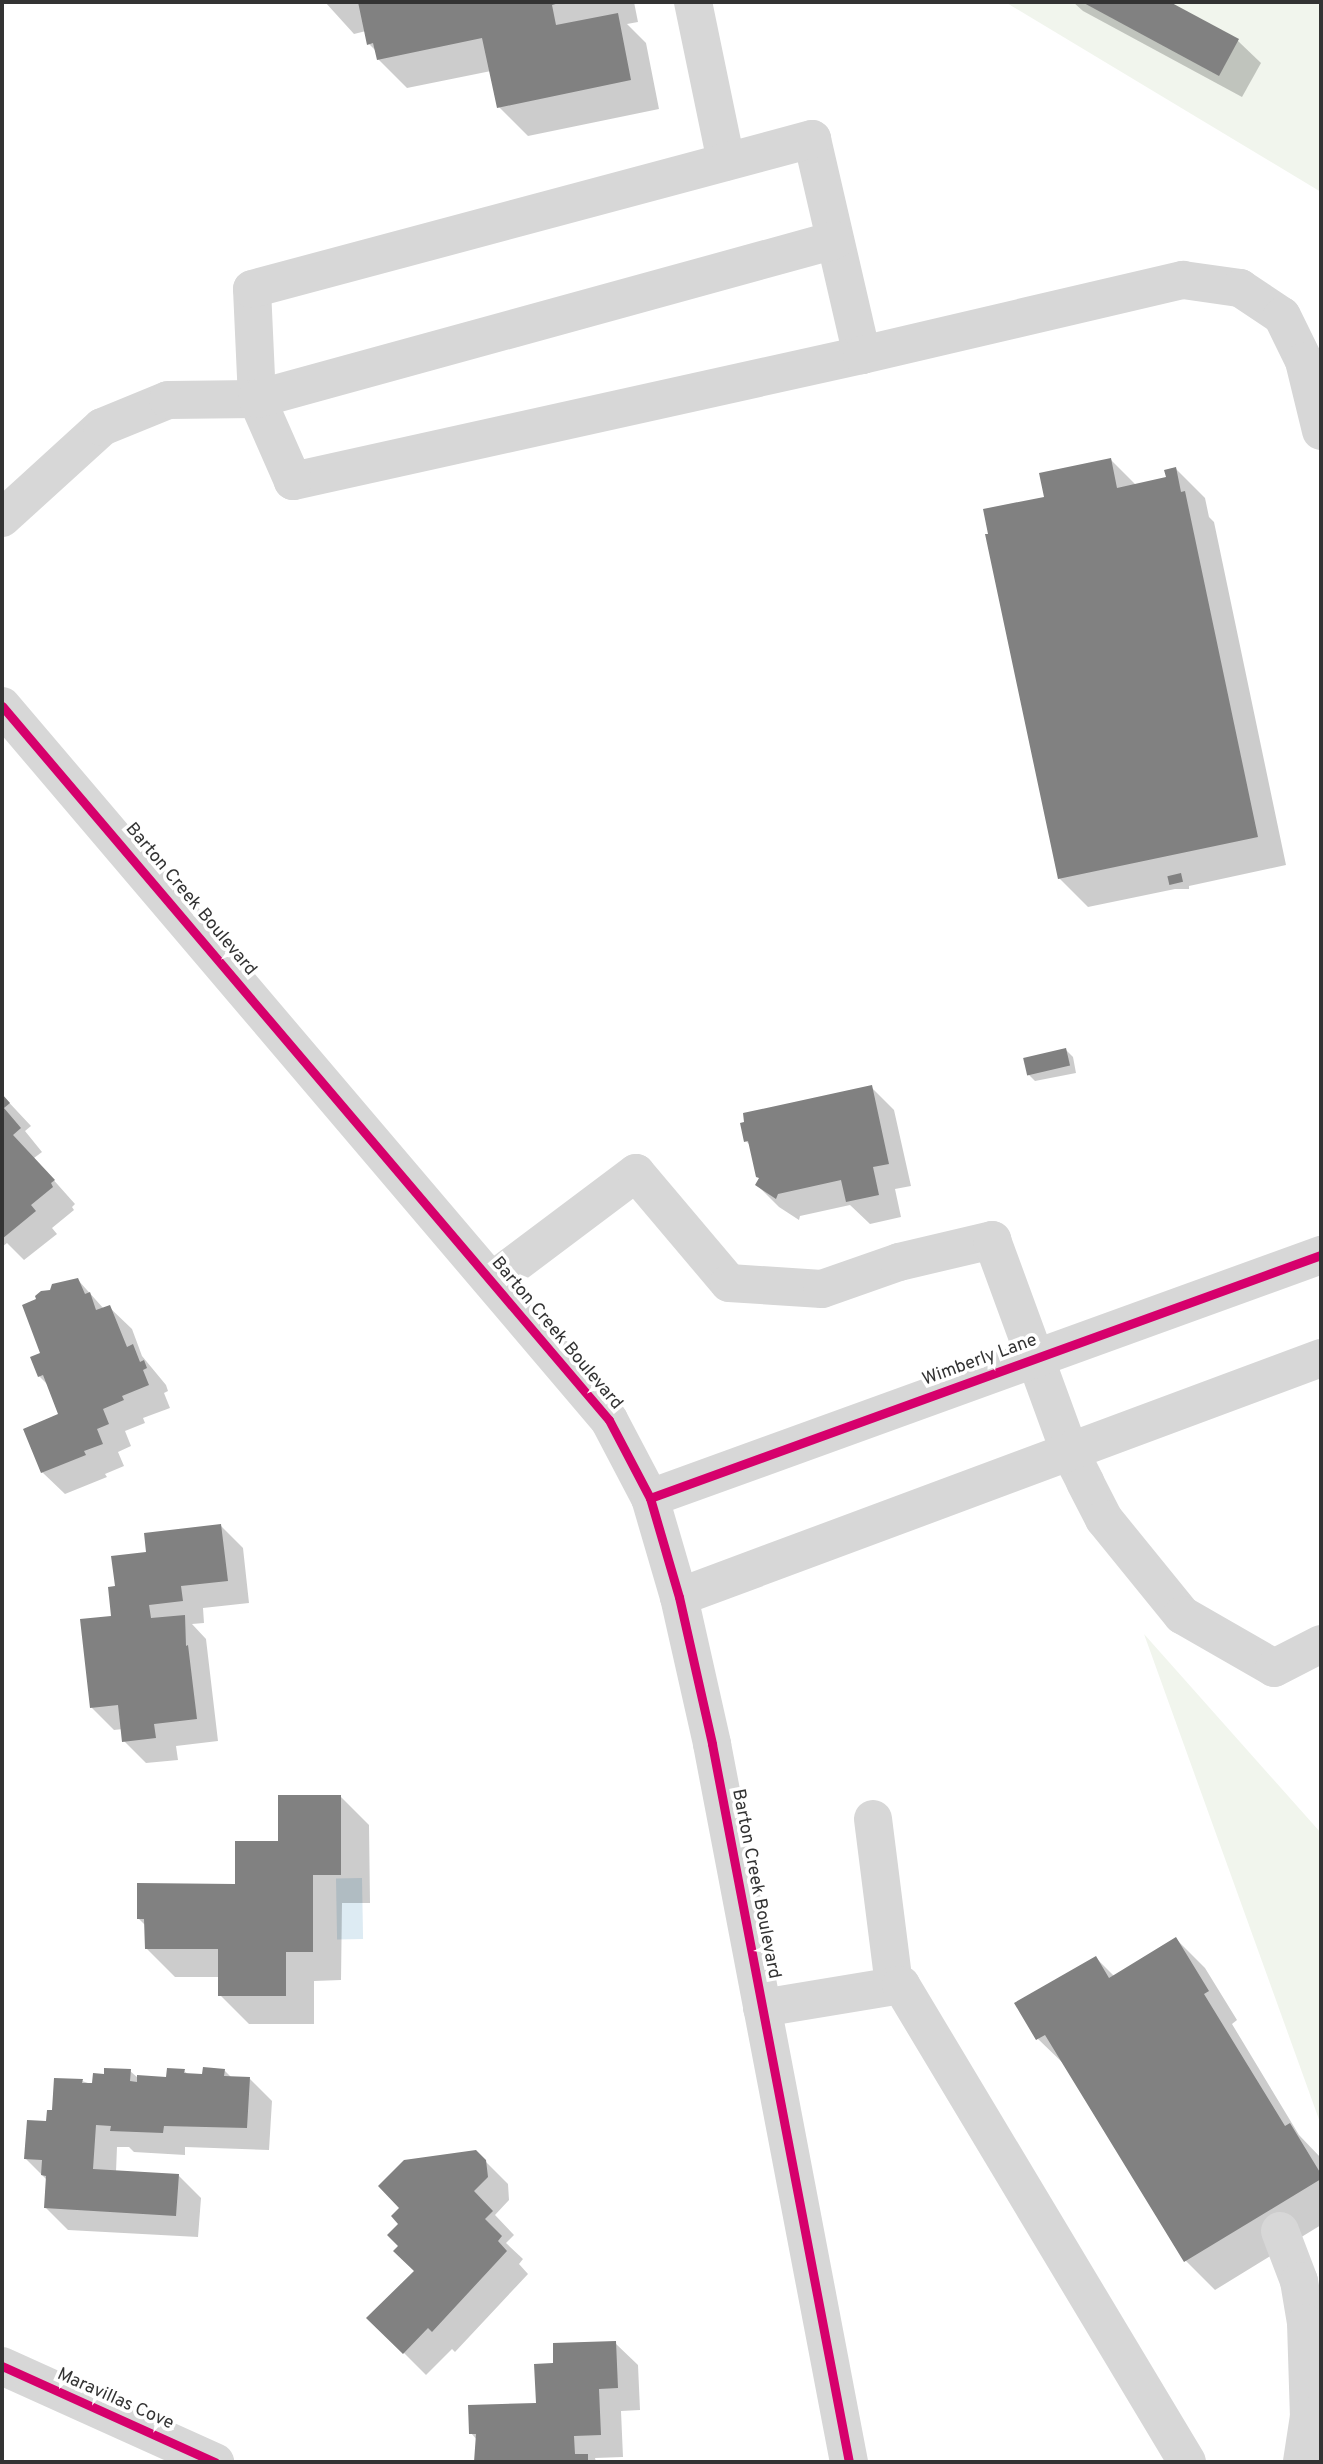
<!DOCTYPE html>
<style>
body{margin:0}
#map{position:relative;width:1323px;height:2464px;overflow:hidden;background:#fff;font-family:Overpass,sans-serif}
div>[style]{position:absolute}
.green>*{inset:0;background:#f1f5ed}
.water>*{inset:0;background:#ddebf3;transform-origin:0 0}
.shadow>*{inset:0;background:#0003}
.building>*{inset:0;background:#818181;transform-origin:0 0}
.minor>*{height:38px;margin:-19px;padding:0 19px;transform-origin:19px;border-radius:19px;background:#d7d7d7}
.cycleway>*{height:9px;margin:-4.5px;padding:0 4.5px;transform-origin:4.5px;border-radius:4.5px;background:#d6006c}
span{translate:-50% -50%;white-space:nowrap;text-align:center;line-height:1.15;-webkit-text-stroke:7px #fff;paint-order:stroke}
.street-label{font-size:18px;color:#333}
.frame{position:absolute;inset:0;border:4px solid #333;pointer-events:none}
</style>
<div id="map">
<div class="green">
<i style="clip-path:polygon(1005px 2px,1321px 2px,1321px 192px)"></i>
<i style="clip-path:polygon(1144px 1634px,1321px 1833px,1321px 2125px)"></i>
</div>
<div class="water">
<i style="left:362px;top:1878px;width:61px;height:26px;rotate:89deg"></i>
</div>
<div class="shadow">
<i style="clip-path:polygon(325px 2px,634px 2px,638px 22px,627px 24px,646px 43px,659px 109px,528px 136px,499px 107px,491px 71px,407px 88px,378px 59px,377px 52px,369px 44px,366px 31px,354px 34px)"></i>
<i style="clip-path:polygon(1073px 2px,1166px 2px,1238px 41px,1261px 63px,1242px 97px,1083px 11px)"></i>
<i style="clip-path:polygon(1111px 460px,1136px 485px,1168px 479px,1176px 469px,1205px 498px,1209px 517px,1214px 522px,1286px 865px,1189px 886px,1189px 889px,1175px 889px,1088px 907px,1059px 878px,1046px 498px)"></i>
<i style="clip-path:polygon(1066px 1050px,1073px 1057px,1076px 1073px,1035px 1081px,1028px 1074px)"></i>
<i style="clip-path:polygon(871px 1087px,894px 1110px,911px 1186px,895px 1189px,901px 1217px,870px 1224px,850px 1205px,800px 1216px,799px 1220px,779px 1207px,757px 1185px,761px 1179px,752px 1147px,746px 1141px)"></i>
<i style="clip-path:polygon(2px 1095px,31px 1126px,25px 1131px,42px 1152px,34px 1158px,75px 1204px,72px 1207px,74px 1210px,52px 1228px,57px 1234px,24px 1260px,7px 1243px,2px 1247px)"></i>
<i style="clip-path:polygon(78px 1280px,104px 1309px,109px 1307px,132px 1329px,142px 1356px,166px 1385px,168px 1391px,164px 1393px,170px 1408px,143px 1418px,145px 1423px,125px 1431px,131px 1446px,118px 1452px,124px 1466px,105px 1474px,107px 1477px,65px 1494px,42px 1472px,61px 1415px,49px 1386px,39px 1376px,53px 1285px)"></i>
<i style="clip-path:polygon(221px 1526px,243px 1548px,249px 1603px,203px 1608px,204px 1623px,192px 1624px,206px 1639px,218px 1741px,176px 1746px,178px 1760px,146px 1763px,124px 1741px,123px 1729px,114px 1730px,92px 1708px,117px 1588px,148px 1553px)"></i>
<i style="clip-path:polygon(340px 1796px,369px 1825px,370px 1903px,342px 1903px,341px 1980px,314px 1981px,314px 2024px,249px 2024px,220px 1995px,220px 1977px,175px 1977px,146px 1948px,146px 1926px,138px 1918px,237px 1886px,280px 1842px)"></i>
<i style="clip-path:polygon(1176px 1939px,1205px 1968px,1237px 2020px,1232px 2024px,1299px 2135px,1321px 2158px,1321px 2225px,1215px 2290px,1186px 2261px,1067px 2067px,1038px 2039px,1096px 1958px,1115px 1977px)"></i>
<i style="clip-path:polygon(224px 2070px,232px 2078px,250px 2079px,272px 2101px,269px 2150px,185px 2147px,185px 2155px,134px 2152px,129px 2147px,117px 2147px,116px 2172px,178px 2175px,201px 2198px,198px 2237px,68px 2230px,46px 2208px,47px 2180px,26px 2159px,54px 2112px,82px 2081px,94px 2085px,106px 2076px,130px 2071px,137px 2077px,168px 2078px,184px 2071px,189px 2075px,204px 2076px)"></i>
<i style="clip-path:polygon(475px 2151px,508px 2184px,509px 2200px,495px 2215px,514px 2235px,506px 2243px,523px 2259px,519px 2264px,528px 2274px,455px 2352px,452px 2349px,426px 2375px,369px 2318px,416px 2271px)"></i>
<i style="clip-path:polygon(615px 2343px,638px 2365px,640px 2410px,621px 2411px,623px 2457px,595px 2458px,596px 2462px,476px 2462px,478px 2441px,471px 2433px,538px 2405px,555px 2365px)"></i>
</div>
<div class="building">
<i style="clip-path:polygon(358px 2px,563px 2px,552px 5px,556px 25px,618px 13px,631px 80px,497px 108px,482px 38px,377px 60px,373px 43px,367px 45px)"></i>
<i style="clip-path:polygon(1082px 2px,1170px 2px,1239px 39px,1219px 76px)"></i>
<i style="clip-path:polygon(1111px 458px,1117px 488px,1166px 477px,1164px 470px,1176px 467px,1181px 492px,1185px 491px,1258px 837px,1058px 879px,985px 534px,988px 534px,983px 509px,1044px 497px,1039px 473px)"></i>
<i style="left:1181px;top:873px;width:9px;height:14px;rotate:77deg"></i>
<i style="left:1066px;top:1048px;width:18px;height:44px;rotate:77deg"></i>
<i style="clip-path:polygon(872px 1085px,889px 1164px,873px 1167px,879px 1195px,846px 1202px,841px 1180px,778px 1194px,776px 1199px,755px 1185px,759px 1178px,756px 1177px,748px 1141px,744px 1142px,740px 1123px,744px 1122px,743px 1113px)"></i>
<i style="clip-path:polygon(2px 1094px,10px 1103px,4px 1108px,21px 1128px,13px 1135px,55px 1180px,51px 1183px,53px 1187px,31px 1205px,36px 1211px,2px 1239px)"></i>
<i style="clip-path:polygon(78px 1278px,85px 1294px,90px 1292px,96px 1310px,110px 1305px,127px 1347px,133px 1344px,140px 1362px,144px 1360px,147px 1368px,143px 1370px,149px 1385px,122px 1396px,124px 1400px,103px 1409px,109px 1424px,97px 1429px,103px 1444px,84px 1451px,86px 1455px,41px 1473px,23px 1429px,58px 1414px,43px 1375px,38px 1377px,30px 1357px,40px 1353px,22px 1305px,36px 1299px,35px 1296px,41px 1291px,50px 1290px,52px 1284px)"></i>
<i style="clip-path:polygon(221px 1524px,228px 1581px,181px 1586px,183px 1601px,149px 1605px,151px 1618px,185px 1615px,186px 1646px,188px 1645px,197px 1719px,154px 1724px,156px 1738px,122px 1742px,118px 1705px,90px 1708px,80px 1619px,111px 1616px,108px 1587px,115px 1586px,111px 1556px,146px 1552px,144px 1533px)"></i>
<i style="clip-path:polygon(278px 1795px,341px 1795px,341px 1875px,313px 1875px,313px 1952px,286px 1952px,286px 1996px,218px 1996px,218px 1949px,145px 1949px,144px 1919px,137px 1919px,137px 1883px,235px 1884px,235px 1841px,278px 1841px)"></i>
<i style="clip-path:polygon(1176px 1937px,1209px 1991px,1204px 1994px,1285px 2126px,1290px 2123px,1321px 2174px,1321px 2179px,1184px 2262px,1045px 2035px,1036px 2040px,1014px 2003px,1096px 1956px,1109px 1978px)"></i>
<i style="clip-path:polygon(203px 2067px,225px 2069px,224px 2076px,250px 2077px,247px 2128px,164px 2126px,163px 2133px,110px 2131px,111px 2126px,96px 2125px,93px 2169px,179px 2174px,176px 2216px,44px 2208px,46px 2176px,41px 2175px,42px 2160px,24px 2159px,27px 2120px,46px 2121px,47px 2110px,52px 2110px,54px 2078px,83px 2079px,82px 2083px,92px 2083px,93px 2073px,104px 2074px,104px 2068px,131px 2069px,130px 2081px,137px 2082px,137px 2075px,166px 2077px,167px 2068px,185px 2069px,184px 2073px,202px 2074px)"></i>
<i style="clip-path:polygon(476px 2150px,486px 2160px,488px 2177px,474px 2191px,493px 2211px,485px 2219px,502px 2236px,498px 2241px,507px 2251px,432px 2332px,428px 2328px,403px 2354px,366px 2318px,414px 2271px,393px 2251px,398px 2246px,387px 2235px,398px 2224px,391px 2216px,399px 2208px,378px 2186px,404px 2160px)"></i>
<i style="clip-path:polygon(616px 2341px,618px 2388px,599px 2389px,601px 2435px,574px 2436px,575px 2454px,588px 2454px,588px 2462px,474px 2462px,476px 2434px,469px 2434px,468px 2405px,536px 2403px,534px 2364px,553px 2363px,553px 2343px)"></i>
</div>
<div class="minor">
<i style="left:693px;top:2px;width:163px;rotate:78.3deg"></i>
<i style="left:812px;top:139px;width:222px;rotate:77deg"></i>
<i style="left:862px;top:355px;width:583px;rotate:167.51deg"></i>
<i style="left:293px;top:481px;width:90px;rotate:-113.7deg"></i>
<i style="left:257px;top:399px;width:110px;rotate:-92.6deg"></i>
<i style="left:252px;top:289px;width:580px;rotate:-15deg"></i>
<i style="left:862px;top:355px;width:330px;rotate:-13.2deg"></i>
<i style="left:1183px;top:280px;width:58px;rotate:8deg"></i>
<i style="left:1240px;top:288px;width:50px;rotate:33.7deg"></i>
<i style="left:1282px;top:316px;width:50px;rotate:63.9deg"></i>
<i style="left:1304px;top:361px;width:72px;rotate:76.3deg"></i>
<i style="left:2px;top:518px;width:135px;rotate:-42.3deg"></i>
<i style="left:102px;top:427px;width:71px;rotate:-22.2deg"></i>
<i style="left:168px;top:400px;width:89px;rotate:-0.6deg"></i>
<i style="left:257px;top:399px;width:599px;rotate:-15.38deg"></i>
<i style="left:2px;top:706px;width:937px;rotate:49.63deg"></i>
<i style="left:609px;top:1420px;width:88px;rotate:62.3deg"></i>
<i style="left:650px;top:1498px;width:103px;rotate:73.7deg"></i>
<i style="left:679px;top:1597px;width:151px;rotate:77.3deg"></i>
<i style="left:712px;top:1744px;width:731px;rotate:79.2deg"></i>
<i style="left:492px;top:1281px;width:180px;rotate:-36.9deg"></i>
<i style="left:636px;top:1173px;width:144px;rotate:49.8deg"></i>
<i style="left:729px;top:1283px;width:93px;rotate:3.7deg"></i>
<i style="left:822px;top:1289px;width:82px;rotate:-19.3deg"></i>
<i style="left:899px;top:1262px;width:96px;rotate:-13.3deg"></i>
<i style="left:992px;top:1240px;width:224px;rotate:69.9deg"></i>
<i style="left:1069px;top:1450px;width:36px;rotate:63deg"></i>
<i style="left:1085px;top:1482px;width:42px;rotate:62.8deg"></i>
<i style="left:1104px;top:1519px;width:124px;rotate:50.9deg"></i>
<i style="left:1182px;top:1615px;width:106px;rotate:29.9deg"></i>
<i style="left:1274px;top:1668px;width:53px;rotate:-27.1deg"></i>
<i style="left:650px;top:1498px;width:714px;rotate:-19.91deg"></i>
<i style="left:679px;top:1597px;width:685px;rotate:-20.42deg"></i>
<i style="left:873px;top:1819px;width:168px;rotate:82.8deg"></i>
<i style="left:762px;top:2008px;width:141px;rotate:-9.4deg"></i>
<i style="left:901px;top:1985px;width:556px;rotate:59.05deg"></i>
<i style="left:1280px;top:2231px;width:53px;rotate:69.2deg"></i>
<i style="left:1299px;top:2281px;width:43px;rotate:80.5deg"></i>
<i style="left:1306px;top:2323px;width:93px;rotate:88.2deg"></i>
<i style="left:1309px;top:2416px;width:47px;rotate:98.7deg"></i>
<i style="left:2px;top:2366px;width:234px;rotate:24.3deg"></i>
</div>
<div class="cycleway">
<i style="left:2px;top:706px;width:937px;rotate:49.63deg"></i>
<i style="left:609px;top:1420px;width:88px;rotate:62.3deg"></i>
<i style="left:650px;top:1498px;width:103px;rotate:73.7deg"></i>
<i style="left:679px;top:1597px;width:151px;rotate:77.3deg"></i>
<i style="left:712px;top:1744px;width:731px;rotate:79.2deg"></i>
<i style="left:650px;top:1498px;width:714px;rotate:-19.91deg"></i>
<i style="left:2px;top:2366px;width:234px;rotate:24.3deg"></i>
</div>
<div class="street-label">
<span style="left:190px;top:900px;rotate:50deg">Barton Creek Boulevard</span>
<span style="left:556px;top:1334px;rotate:50deg">Barton Creek Boulevard</span>
<span style="left:980px;top:1361px;rotate:-20deg">Wimberly Lane</span>
<span style="left:755px;top:1884px;rotate:79deg">Barton Creek Boulevard</span>
<span style="left:115px;top:2400px;rotate:24deg">Maravillas Cove</span>
</div>
<div class="frame"></div>
</div>
